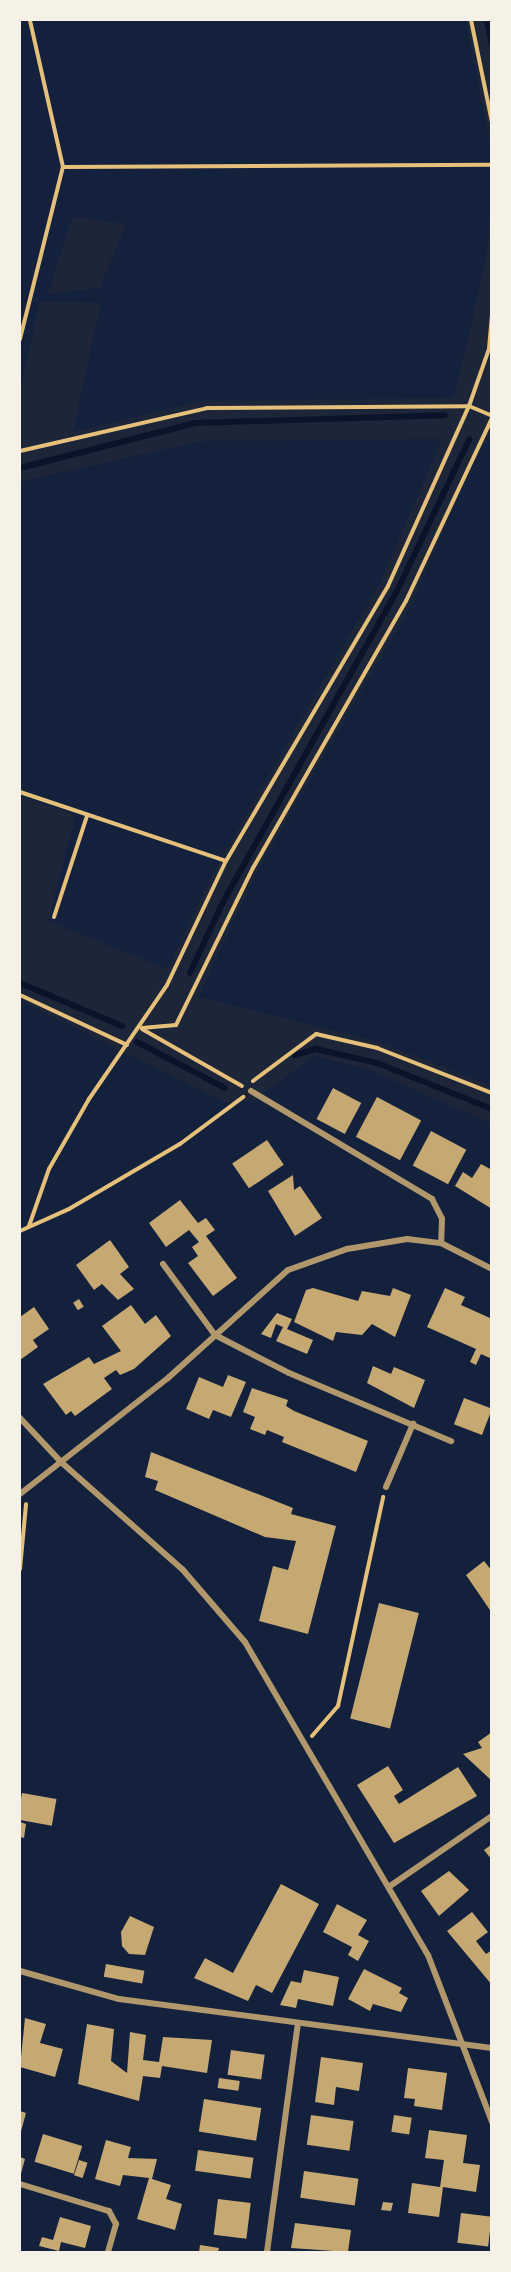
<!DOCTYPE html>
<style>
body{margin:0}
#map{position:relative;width:511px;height:2272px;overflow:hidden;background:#14213d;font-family:"Playfair Display",serif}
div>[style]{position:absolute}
.green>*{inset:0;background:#1d2539}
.stream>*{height:6px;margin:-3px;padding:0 3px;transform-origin:3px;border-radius:3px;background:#0b132b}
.building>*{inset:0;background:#c6a872;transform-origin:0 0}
.path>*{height:4px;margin:-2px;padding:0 2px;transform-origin:2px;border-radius:2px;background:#e5c07b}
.minor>*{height:6px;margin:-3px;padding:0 3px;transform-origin:3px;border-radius:3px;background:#b1986c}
span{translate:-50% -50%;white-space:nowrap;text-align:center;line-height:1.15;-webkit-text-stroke:6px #f6f1e7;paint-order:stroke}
.frame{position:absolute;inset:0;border:21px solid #f6f1e7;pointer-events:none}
</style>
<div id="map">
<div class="green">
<i style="clip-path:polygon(466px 20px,491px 20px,491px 163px,490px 143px)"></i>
<i style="clip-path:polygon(491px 201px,491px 434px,476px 456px,410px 607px,259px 868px,198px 997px,379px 1042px,491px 1086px,491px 1123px,370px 1070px,313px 1056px,256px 1100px,227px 1103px,20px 1001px,20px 797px,75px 814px,48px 921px,167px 969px,215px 869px,381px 581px,442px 439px,201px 441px,20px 482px,20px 392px,40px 301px,101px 303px,73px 432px,202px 401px,454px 398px,486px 259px)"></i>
<i style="clip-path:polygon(72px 217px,126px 224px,100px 288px,48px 294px)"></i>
</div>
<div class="stream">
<i style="left:487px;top:20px;width:26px;rotate:79deg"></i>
<i style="left:20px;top:468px;width:181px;rotate:-14.4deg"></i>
<i style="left:195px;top:423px;width:250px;rotate:-1.8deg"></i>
<i style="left:190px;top:973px;width:78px;rotate:-65.1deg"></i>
<i style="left:223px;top:902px;width:354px;rotate:-60.8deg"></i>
<i style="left:396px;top:593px;width:170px;rotate:-64.5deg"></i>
<i style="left:20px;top:983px;width:111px;rotate:22.9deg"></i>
<i style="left:137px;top:1042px;width:99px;rotate:27.6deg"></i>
<i style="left:295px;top:1055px;width:22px;rotate:-16deg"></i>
<i style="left:316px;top:1049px;width:63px;rotate:12.9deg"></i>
<i style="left:377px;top:1063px;width:124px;rotate:21.8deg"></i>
</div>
<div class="building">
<i style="left:333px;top:1088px;width:32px;height:35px;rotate:28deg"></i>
<i style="left:377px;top:1097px;width:50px;height:45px;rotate:28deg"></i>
<i style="left:431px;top:1131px;width:40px;height:39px;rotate:28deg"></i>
<i style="left:267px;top:1140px;width:30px;height:42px;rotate:56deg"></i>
<i style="clip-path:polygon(481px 1164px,492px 1170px,492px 1209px,455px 1186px,463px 1172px,472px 1178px)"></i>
<i style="clip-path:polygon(293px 1175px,294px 1190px,300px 1186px,322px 1218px,295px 1236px,268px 1191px)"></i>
<i style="clip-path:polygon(180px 1200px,198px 1223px,206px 1218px,215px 1230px,206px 1236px,237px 1278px,213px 1296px,188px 1263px,198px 1256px,192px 1247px,199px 1242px,189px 1230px,166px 1247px,149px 1223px)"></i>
<i style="clip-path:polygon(110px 1240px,129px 1267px,120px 1274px,134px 1289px,118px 1300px,102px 1284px,94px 1290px,76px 1265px)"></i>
<i style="clip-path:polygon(313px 1288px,358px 1301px,362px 1291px,390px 1296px,393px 1288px,411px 1295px,395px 1337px,372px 1324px,362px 1335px,336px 1332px,333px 1341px,294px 1322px,306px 1290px)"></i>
<i style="clip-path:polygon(445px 1288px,465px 1297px,461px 1305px,490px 1318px,492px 1359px,481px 1354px,476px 1365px,470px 1362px,476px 1349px,427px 1327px)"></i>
<i style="left:79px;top:1299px;width:9px;height:7px;rotate:58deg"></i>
<i style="clip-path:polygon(131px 1305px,145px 1324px,156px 1315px,171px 1336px,134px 1369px,120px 1375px,116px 1370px,104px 1378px,112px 1389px,75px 1416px,71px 1411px,66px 1415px,43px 1384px,89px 1357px,94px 1364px,121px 1351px,102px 1326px)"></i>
<i style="clip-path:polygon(34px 1307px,49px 1329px,33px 1340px,38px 1347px,20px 1360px,20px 1317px)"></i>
<i style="clip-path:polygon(277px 1313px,292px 1319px,287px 1329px,313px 1340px,307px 1354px,276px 1341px,283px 1327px,276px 1324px,271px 1338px,261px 1334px)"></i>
<i style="clip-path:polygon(373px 1366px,391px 1374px,394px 1367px,425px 1380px,414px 1408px,367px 1383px)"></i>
<i style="clip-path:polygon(228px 1375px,246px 1382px,231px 1417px,213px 1410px,209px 1419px,186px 1409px,199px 1377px,223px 1387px)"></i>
<i style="clip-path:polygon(252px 1388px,288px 1400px,286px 1406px,294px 1411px,368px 1441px,356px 1472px,282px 1442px,284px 1437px,267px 1430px,265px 1435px,250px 1429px,255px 1417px,243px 1412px)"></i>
<i style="left:464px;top:1398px;width:30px;height:28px;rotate:21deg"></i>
<i style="clip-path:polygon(151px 1452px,293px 1508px,291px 1514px,336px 1526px,308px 1634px,259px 1621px,273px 1566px,288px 1570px,296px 1541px,265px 1537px,155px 1490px,158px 1481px,145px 1477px)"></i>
<i style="clip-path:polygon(484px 1561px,492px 1571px,492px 1613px,466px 1575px)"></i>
<i style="left:379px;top:1603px;width:41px;height:119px;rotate:14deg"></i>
<i style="clip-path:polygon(492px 1732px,492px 1781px,463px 1754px,482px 1748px,478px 1742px)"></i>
<i style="clip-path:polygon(388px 1766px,403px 1790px,394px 1796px,399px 1804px,458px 1767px,477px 1796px,394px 1843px,357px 1785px)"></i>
<i style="left:22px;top:1793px;width:35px;height:27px;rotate:10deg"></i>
<i style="clip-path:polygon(20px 1822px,26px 1824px,24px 1838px,20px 1837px)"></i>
<i style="clip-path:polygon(492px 1844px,492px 1860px,484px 1850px)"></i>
<i style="clip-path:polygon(449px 1871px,469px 1890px,439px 1916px,421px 1891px)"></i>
<i style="clip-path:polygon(281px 1884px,319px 1904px,272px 1993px,256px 1985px,248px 2001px,194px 1978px,205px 1958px,233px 1973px)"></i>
<i style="clip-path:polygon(337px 1904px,367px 1920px,358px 1935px,369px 1941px,358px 1961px,348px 1955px,352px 1947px,323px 1932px)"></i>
<i style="clip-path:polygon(472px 1912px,488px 1932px,476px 1941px,486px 1954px,492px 1950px,492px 1985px,447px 1931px)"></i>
<i style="clip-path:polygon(130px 1916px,154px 1927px,145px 1955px,129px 1954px,122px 1946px,121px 1932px)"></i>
<i style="left:106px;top:1964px;width:39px;height:13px;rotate:10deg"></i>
<i style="clip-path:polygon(364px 1969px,402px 1988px,399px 1993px,408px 1998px,401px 2012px,373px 2004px,370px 2011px,348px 1999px)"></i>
<i style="clip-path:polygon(304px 1970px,339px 1977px,333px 2006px,298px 1999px,296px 2008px,280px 2005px,291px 1981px,301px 1983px)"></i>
<i style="clip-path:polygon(25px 2018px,46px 2024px,40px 2043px,63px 2049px,55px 2077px,20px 2067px)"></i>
<i style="clip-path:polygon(87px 2024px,114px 2029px,111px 2061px,127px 2073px,130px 2032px,146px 2035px,143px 2060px,159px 2062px,163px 2037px,212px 2040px,207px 2073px,162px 2066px,160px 2078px,143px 2076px,139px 2101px,78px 2084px)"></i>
<i style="left:231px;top:2050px;width:34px;height:25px;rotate:8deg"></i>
<i style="clip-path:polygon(321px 2057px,363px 2063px,359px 2091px,336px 2087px,334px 2105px,315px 2102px)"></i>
<i style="clip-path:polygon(408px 2068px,447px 2073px,442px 2110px,414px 2106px,415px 2099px,404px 2098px)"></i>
<i style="left:219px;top:2078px;width:21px;height:10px;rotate:8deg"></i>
<i style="left:204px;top:2099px;width:58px;height:33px;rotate:9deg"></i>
<i style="clip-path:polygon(20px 2111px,26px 2113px,20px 2135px)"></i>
<i style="left:311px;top:2115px;width:43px;height:30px;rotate:8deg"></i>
<i style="left:394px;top:2115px;width:18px;height:17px;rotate:9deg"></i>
<i style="clip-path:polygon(429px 2130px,467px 2135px,463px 2163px,480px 2165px,476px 2192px,443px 2187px,439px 2217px,408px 2213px,412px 2183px,440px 2187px,444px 2160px,425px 2158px)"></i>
<i style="left:43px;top:2134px;width:41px;height:29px;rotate:17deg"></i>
<i style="clip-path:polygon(106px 2140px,131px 2147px,128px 2158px,157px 2159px,152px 2179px,171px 2185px,166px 2199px,182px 2204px,175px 2230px,137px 2219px,149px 2178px,123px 2175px,120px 2186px,95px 2179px)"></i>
<i style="left:198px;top:2150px;width:56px;height:21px;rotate:8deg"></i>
<i style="clip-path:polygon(20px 2157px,25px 2159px,20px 2177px)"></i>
<i style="left:79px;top:2160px;width:9px;height:16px;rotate:18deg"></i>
<i style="left:304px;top:2171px;width:55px;height:27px;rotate:8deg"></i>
<i style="left:218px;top:2199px;width:33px;height:36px;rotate:7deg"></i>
<i style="clip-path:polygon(383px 2202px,393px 2203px,391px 2211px,381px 2210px)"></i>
<i style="left:461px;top:2213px;width:31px;height:30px;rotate:7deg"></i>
<i style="clip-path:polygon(60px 2217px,91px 2226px,85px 2248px,61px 2242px,59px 2251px,39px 2246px,42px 2237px,53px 2240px)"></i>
<i style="clip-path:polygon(295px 2223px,351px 2230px,348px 2252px,291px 2248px)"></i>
<i style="clip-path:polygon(200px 2245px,219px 2248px,218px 2252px,199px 2252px)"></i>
</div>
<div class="path">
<i style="left:471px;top:20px;width:104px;rotate:78.4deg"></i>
<i style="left:63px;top:167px;width:429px;rotate:-0.3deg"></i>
<i style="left:20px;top:339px;width:177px;rotate:-76deg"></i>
<i style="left:63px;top:167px;width:151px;rotate:-102.7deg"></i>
<i style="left:20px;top:451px;width:192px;rotate:-12.9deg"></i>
<i style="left:207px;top:408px;width:262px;rotate:-0.4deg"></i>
<i style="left:469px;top:406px;width:25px;rotate:23deg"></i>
<i style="left:20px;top:792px;width:217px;rotate:18.5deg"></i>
<i style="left:54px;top:917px;width:106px;rotate:-71.9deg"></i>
<i style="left:20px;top:995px;width:118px;rotate:25deg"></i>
<i style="left:142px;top:1028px;width:34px;rotate:-5deg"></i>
<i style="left:176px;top:1025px;width:175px;rotate:-63.9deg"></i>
<i style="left:253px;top:868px;width:308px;rotate:-60.2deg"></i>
<i style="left:406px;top:601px;width:202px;rotate:-64.8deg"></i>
<i style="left:142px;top:1029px;width:115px;rotate:29.7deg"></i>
<i style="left:253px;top:1081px;width:79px;rotate:-36.7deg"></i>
<i style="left:316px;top:1034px;width:63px;rotate:12.9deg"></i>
<i style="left:377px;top:1048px;width:123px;rotate:21.4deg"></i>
<i style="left:29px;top:1226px;width:60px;rotate:-70.7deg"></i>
<i style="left:49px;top:1169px;width:81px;rotate:-60.3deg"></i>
<i style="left:89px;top:1099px;width:138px;rotate:-55.6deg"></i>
<i style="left:167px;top:985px;width:137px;rotate:-64.6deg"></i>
<i style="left:226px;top:861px;width:319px;rotate:-59.5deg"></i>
<i style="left:388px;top:586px;width:197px;rotate:-65.8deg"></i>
<i style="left:469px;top:406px;width:60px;rotate:-70.7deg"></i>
<i style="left:489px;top:349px;width:35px;rotate:-85deg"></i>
<i style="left:20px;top:1231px;width:54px;rotate:-24.2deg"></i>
<i style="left:69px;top:1209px;width:129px;rotate:-30.4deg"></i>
<i style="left:180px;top:1144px;width:79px;rotate:-36.7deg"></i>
<i style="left:20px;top:1569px;width:65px;rotate:-84.7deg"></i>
<i style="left:312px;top:1736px;width:40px;rotate:-49deg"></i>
<i style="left:338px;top:1706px;width:214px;rotate:-77.8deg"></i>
</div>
<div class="minor">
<i style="left:251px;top:1091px;width:211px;rotate:30.8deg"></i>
<i style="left:432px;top:1199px;width:22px;rotate:63deg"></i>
<i style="left:442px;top:1219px;width:24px;rotate:92deg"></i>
<i style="left:163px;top:1264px;width:88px;rotate:53.8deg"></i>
<i style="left:215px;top:1335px;width:83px;rotate:27.2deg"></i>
<i style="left:289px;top:1373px;width:176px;rotate:22.8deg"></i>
<i style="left:20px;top:1418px;width:60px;rotate:47deg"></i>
<i style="left:61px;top:1462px;width:163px;rotate:41.5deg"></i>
<i style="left:183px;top:1570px;width:95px;rotate:49.3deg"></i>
<i style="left:245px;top:1642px;width:363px;rotate:59.7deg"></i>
<i style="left:428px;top:1955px;width:179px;rotate:69deg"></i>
<i style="left:386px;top:1487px;width:69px;rotate:-66.8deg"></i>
<i style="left:20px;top:1494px;width:188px;rotate:-38.1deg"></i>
<i style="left:168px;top:1378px;width:161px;rotate:-42deg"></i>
<i style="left:288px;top:1270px;width:63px;rotate:-19.6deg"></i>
<i style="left:347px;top:1249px;width:61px;rotate:-9.5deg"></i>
<i style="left:407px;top:1239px;width:34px;rotate:7deg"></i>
<i style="left:441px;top:1243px;width:57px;rotate:27deg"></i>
<i style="left:390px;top:1886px;width:124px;rotate:-34.5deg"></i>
<i style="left:20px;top:1971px;width:103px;rotate:15.8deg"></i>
<i style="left:119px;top:1999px;width:376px;rotate:7.5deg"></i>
<i style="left:20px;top:2184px;width:93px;rotate:16.9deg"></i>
<i style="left:109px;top:2211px;width:15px;rotate:62deg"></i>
<i style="left:116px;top:2224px;width:29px;rotate:106deg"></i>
<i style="left:267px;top:2252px;width:230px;rotate:-82.3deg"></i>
</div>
<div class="frame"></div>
</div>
